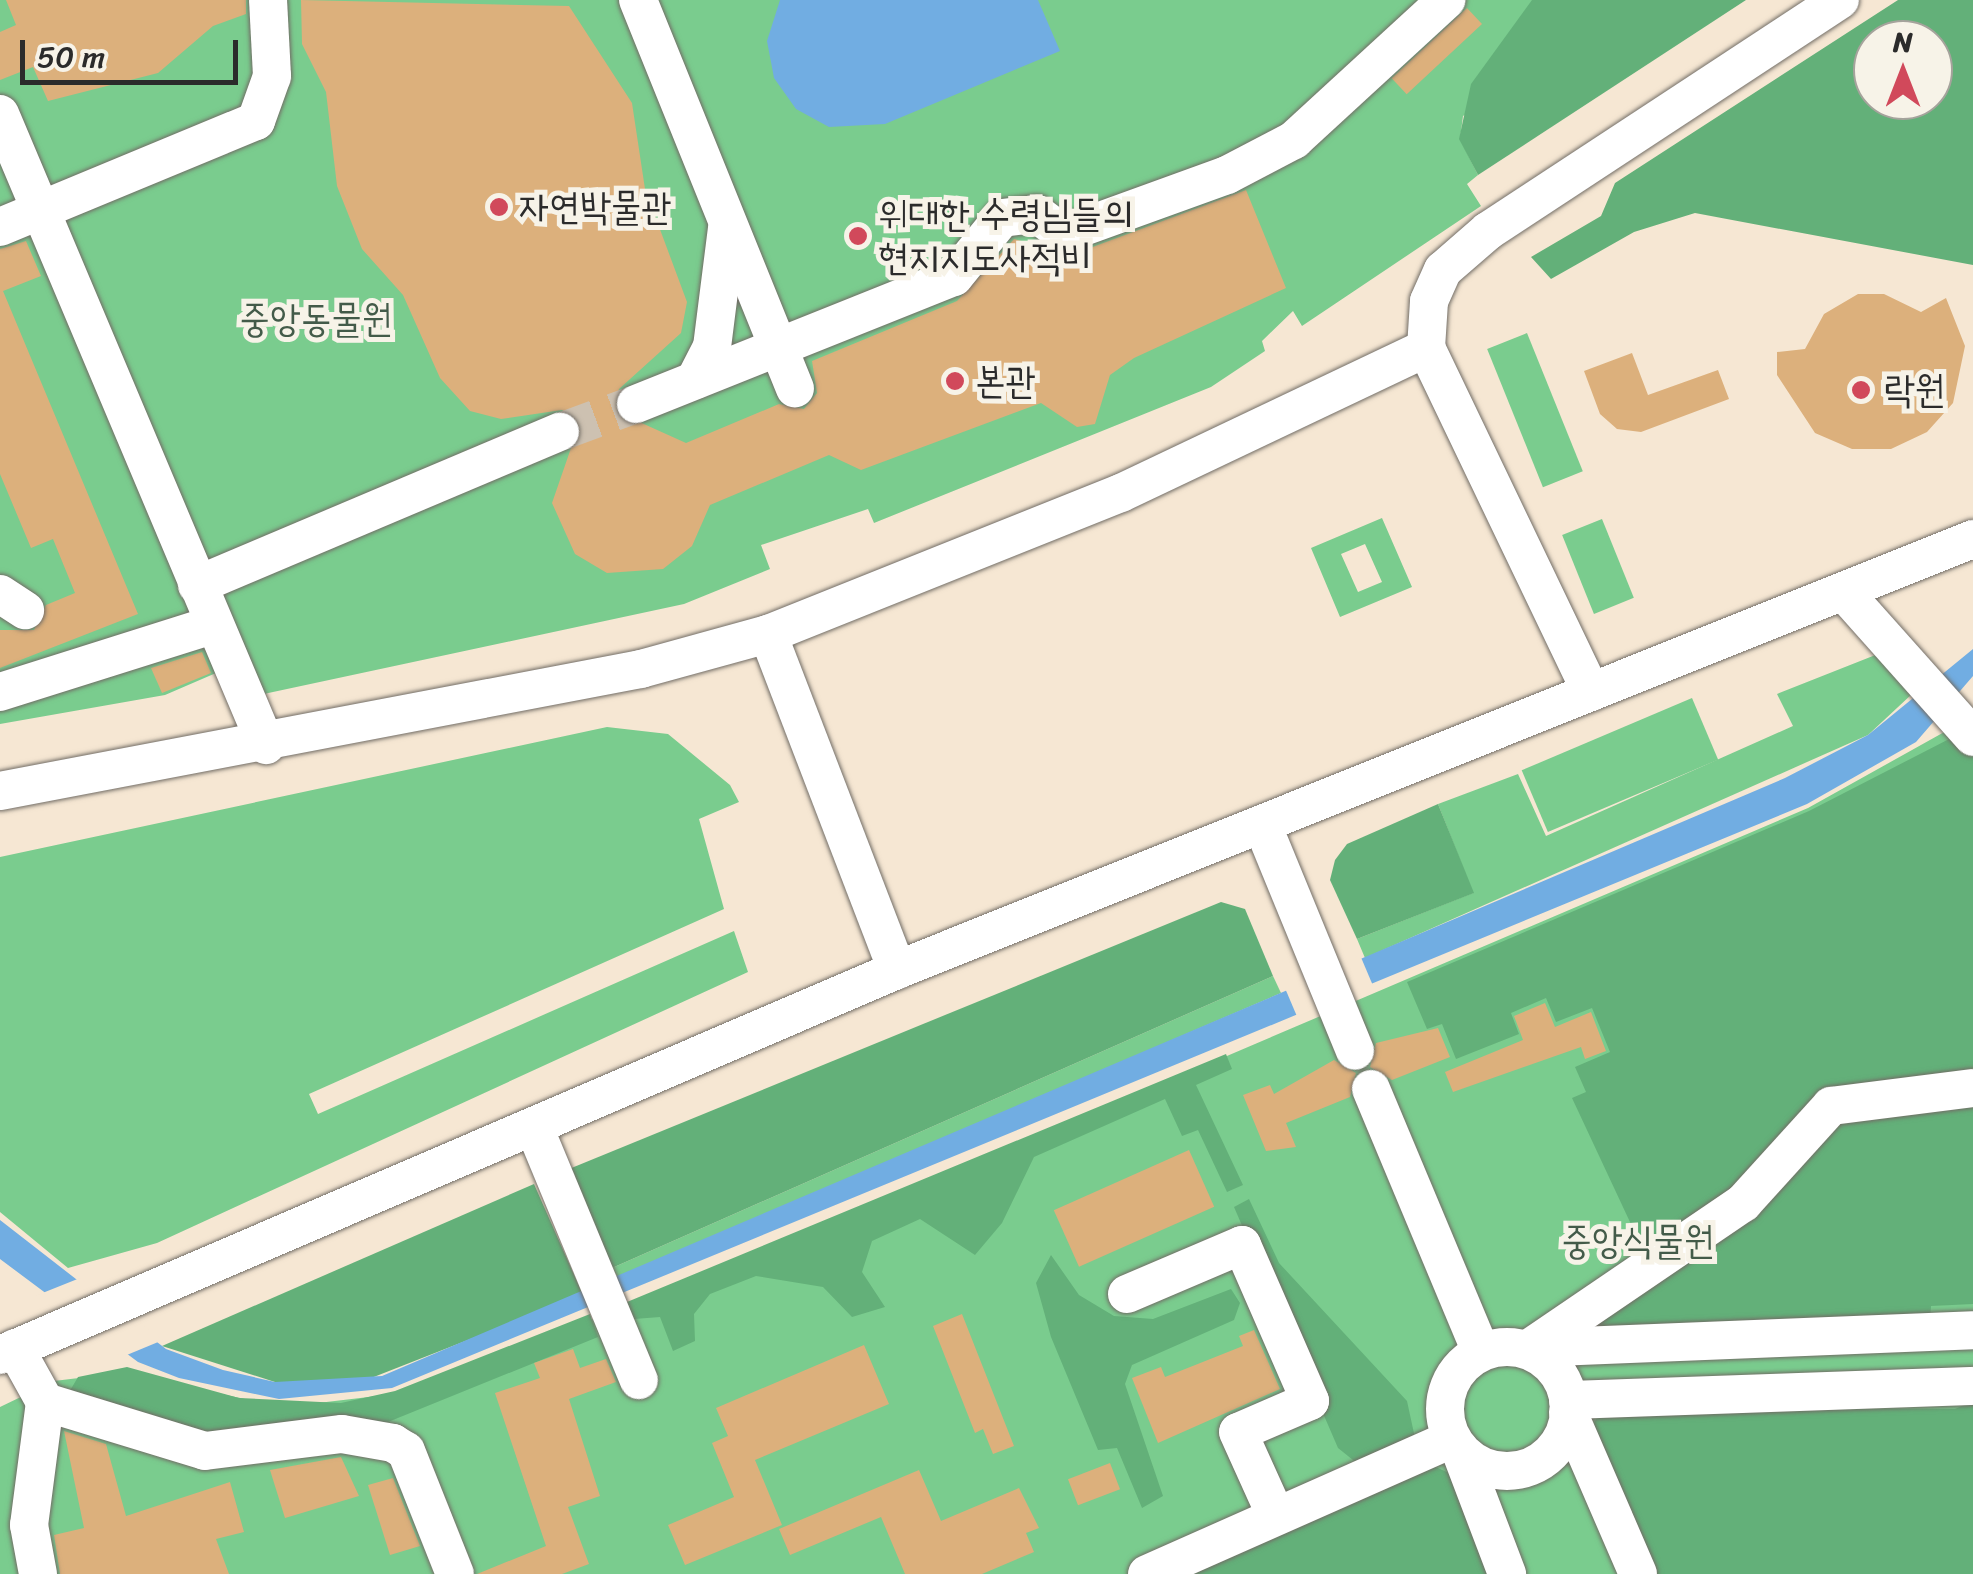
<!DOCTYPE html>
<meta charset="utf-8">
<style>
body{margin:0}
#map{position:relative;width:1973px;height:1574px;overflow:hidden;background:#f6e7d3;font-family:Sriracha,"Poor Story",sans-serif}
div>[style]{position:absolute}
.green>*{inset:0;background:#7acc8e;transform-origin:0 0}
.forest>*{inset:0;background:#63b079}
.water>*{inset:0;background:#71ade2}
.pier>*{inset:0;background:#f6e7d3;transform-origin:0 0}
.building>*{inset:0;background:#dcb07c;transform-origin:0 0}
.minor-tunnel>*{height:38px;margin-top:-19px;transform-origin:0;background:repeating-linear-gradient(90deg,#cdc1b1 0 38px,transparent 0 57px)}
.roads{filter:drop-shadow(0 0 2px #726d66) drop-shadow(0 0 2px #726d66)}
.minor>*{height:38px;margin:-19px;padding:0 19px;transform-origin:19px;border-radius:19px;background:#fff}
.minor>.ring{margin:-19px;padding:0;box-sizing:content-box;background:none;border:38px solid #fff;border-radius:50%}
.dots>*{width:28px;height:28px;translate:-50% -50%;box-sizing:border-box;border:5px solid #f7f3e8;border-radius:50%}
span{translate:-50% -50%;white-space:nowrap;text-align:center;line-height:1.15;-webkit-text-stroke:10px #f7f3e8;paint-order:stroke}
.poi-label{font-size:38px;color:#2b2b2b}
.left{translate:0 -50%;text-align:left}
.park-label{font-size:38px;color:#435b49}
.north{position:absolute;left:1853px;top:20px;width:100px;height:100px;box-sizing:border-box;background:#f7f3e8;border:2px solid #a5a39c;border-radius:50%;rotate:0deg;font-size:28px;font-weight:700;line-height:40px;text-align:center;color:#2b2b2b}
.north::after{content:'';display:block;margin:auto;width:35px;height:45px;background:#d1495b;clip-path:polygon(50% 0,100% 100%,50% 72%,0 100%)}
.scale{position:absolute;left:20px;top:40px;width:218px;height:45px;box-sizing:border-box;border:5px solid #2b2b2b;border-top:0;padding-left:12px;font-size:30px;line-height:35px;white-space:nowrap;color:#2b2b2b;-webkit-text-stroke:8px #f7f3e8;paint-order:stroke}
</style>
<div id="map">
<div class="green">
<i style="clip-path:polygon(0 0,1645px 0,1463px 116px,1460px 139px,1478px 175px,1467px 184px,1481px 206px,1302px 326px,1293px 311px,1262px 341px,1265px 351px,1211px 387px,874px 523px,868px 509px,761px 545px,770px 569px,684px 604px,259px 695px,216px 673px,165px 695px,0 724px)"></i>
<i style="left:1527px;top:333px;width:149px;height:43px;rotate:68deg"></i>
<i style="clip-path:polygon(evenodd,1382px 518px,1412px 587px,1340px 617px,1311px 548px,1382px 518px,1365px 544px,1382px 582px,1358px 592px,1341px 554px,1365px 544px)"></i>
<i style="left:1602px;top:519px;width:85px;height:43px;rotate:68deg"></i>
<i style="clip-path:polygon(1883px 652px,1912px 694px,1868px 735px,1365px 958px,1357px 939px,1473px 893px,1438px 804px,1518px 774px,1546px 836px,1793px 726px,1777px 694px)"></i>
<i style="left:1692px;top:698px;width:67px;height:185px;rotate:67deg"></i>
<i style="clip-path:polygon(1973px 716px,1973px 1574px,0 1574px,0 1407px,54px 1381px,120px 1373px,284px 1407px,394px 1394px,737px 1265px,1808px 808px)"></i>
<i style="clip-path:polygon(607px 727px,668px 734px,730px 785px,739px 802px,699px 819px,724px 909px,309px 1094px,318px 1114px,734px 931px,748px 972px,157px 1243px,68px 1268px,0 1212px,0 857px)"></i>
<i style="clip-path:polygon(1273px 976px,1281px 993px,619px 1279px,612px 1268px)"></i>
</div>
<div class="forest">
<i style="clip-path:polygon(1532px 0,1746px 0,1478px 175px,1459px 139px,1471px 84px)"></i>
<i style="clip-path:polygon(evenodd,1898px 0,1973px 0,1973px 265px,1695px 213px,1634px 232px,1551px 279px,1531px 257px,1601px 216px,1615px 183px,1898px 0,1873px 40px,1933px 40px,1933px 100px,1873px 100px,1873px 40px)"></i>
<i style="clip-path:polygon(1955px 736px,1973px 757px,1973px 1080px,1886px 1085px,1644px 1252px,1572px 1098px,1586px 1092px,1575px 1067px,1610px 1052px,1592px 1008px,1556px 1022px,1546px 998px,1511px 1013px,1519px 1034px,1456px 1059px,1442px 1024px,1427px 1029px,1407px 982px,1809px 811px)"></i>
<i style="clip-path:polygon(1438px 804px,1474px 893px,1357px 939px,1330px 880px,1335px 860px,1347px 844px)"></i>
<i style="clip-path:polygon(1221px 902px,1245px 909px,1273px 976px,612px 1268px,569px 1169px)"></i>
<i style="clip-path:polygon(1226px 1054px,1232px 1069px,1196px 1085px,1243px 1185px,1227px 1192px,1198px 1130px,1182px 1136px,1165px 1099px,1034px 1157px,1002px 1223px,975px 1255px,920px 1219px,872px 1241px,862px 1272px,885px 1307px,852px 1317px,823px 1287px,756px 1276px,710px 1294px,694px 1314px,695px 1341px,673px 1351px,660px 1317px,634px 1319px,627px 1302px)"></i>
<i style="clip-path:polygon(1973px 1095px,1973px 1304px,1931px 1306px,1930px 1322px,1600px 1336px,1579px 1318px,1831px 1116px)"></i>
<i style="clip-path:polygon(534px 1184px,583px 1295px,361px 1382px,275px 1382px,162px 1346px)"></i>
<i style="clip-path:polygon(1249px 1199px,1279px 1263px,1407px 1401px,1415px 1438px,1358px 1464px,1338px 1448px,1234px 1207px)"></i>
<i style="clip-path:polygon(1051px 1255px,1079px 1295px,1114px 1316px,1153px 1319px,1231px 1289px,1240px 1303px,1234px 1320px,1132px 1365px,1125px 1384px,1163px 1496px,1142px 1508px,1117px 1448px,1098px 1450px,1051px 1337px,1036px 1283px)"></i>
<i style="clip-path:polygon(590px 1314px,598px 1337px,388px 1422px,227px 1440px,68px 1394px,78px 1377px,127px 1367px,239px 1398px,341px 1403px,395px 1391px)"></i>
<i style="clip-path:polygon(1973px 1401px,1973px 1574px,1651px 1574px,1590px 1430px,1603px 1407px,1955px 1409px)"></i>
<i style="clip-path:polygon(1431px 1465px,1449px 1473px,1495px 1574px,1175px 1574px)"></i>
</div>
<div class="water">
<i style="clip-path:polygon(780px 0,1038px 0,1060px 51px,885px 124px,829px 127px,796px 109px,774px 78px,767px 41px)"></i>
<i style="clip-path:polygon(1973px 649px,1973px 676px,1916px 742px,1807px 804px,392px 1388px,279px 1399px,179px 1378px,138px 1362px,0 1259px,0 1220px,166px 1349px,223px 1370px,275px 1382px,382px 1376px,1785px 778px,1868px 735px)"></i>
</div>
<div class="pier">
<i style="left:1360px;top:955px;width:39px;height:82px;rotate:67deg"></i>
<i style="clip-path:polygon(80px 1278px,163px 1340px,122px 1357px,35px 1296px)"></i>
</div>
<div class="building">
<i style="clip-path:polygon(6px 0,246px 0,246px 14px,213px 26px,158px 73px,48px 101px,33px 67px,0 80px,0 32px,16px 25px)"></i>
<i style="clip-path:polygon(301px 0,569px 6px,632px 103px,645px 189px,687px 302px,681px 333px,619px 389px,615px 411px,686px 443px,779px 404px,804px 409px,817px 393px,812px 361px,957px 301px,1014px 239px,1071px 255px,1246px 190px,1286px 288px,1134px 358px,1110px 375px,1095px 424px,1077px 427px,1041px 403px,861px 470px,829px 455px,710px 505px,692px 546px,663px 569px,607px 573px,575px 554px,552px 503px,580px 422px,562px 410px,501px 419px,470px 411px,440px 378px,403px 295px,362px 249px,337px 186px,326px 92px,302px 44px)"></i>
<i style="left:1467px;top:8px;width:22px;height:103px;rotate:47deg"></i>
<i style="clip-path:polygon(26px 241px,41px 276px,3px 291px,138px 614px,0 668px,0 630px,34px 630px,46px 605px,75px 593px,53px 539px,31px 548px,0 474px,0 249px)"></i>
<i style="clip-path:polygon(1858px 294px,1884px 294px,1921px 312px,1946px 298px,1965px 346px,1953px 403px,1927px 432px,1891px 449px,1852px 449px,1815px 433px,1777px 375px,1777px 352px,1805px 349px,1824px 314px)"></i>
<i style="clip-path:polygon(1632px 353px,1648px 395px,1718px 370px,1729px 399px,1641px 432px,1617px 429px,1600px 414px,1584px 371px)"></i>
<i style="clip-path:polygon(202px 652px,211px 673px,162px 693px,151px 668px)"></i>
<i style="clip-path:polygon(1545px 1003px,1555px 1027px,1591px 1012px,1606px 1051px,1585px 1059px,1581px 1047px,1453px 1092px,1445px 1072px,1523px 1040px,1514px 1016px)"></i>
<i style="clip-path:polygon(1438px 1028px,1450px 1057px,1392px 1080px,1370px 1067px,1376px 1043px)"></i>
<i style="clip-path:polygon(1334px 1060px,1356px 1073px,1350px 1097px,1286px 1123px,1296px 1147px,1266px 1151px,1243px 1095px,1270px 1085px,1274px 1094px)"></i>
<i style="left:1189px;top:1150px;width:62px;height:148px;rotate:66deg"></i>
<i style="clip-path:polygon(962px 1314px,1014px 1446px,993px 1454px,983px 1429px,975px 1433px,933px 1326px)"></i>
<i style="clip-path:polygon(1254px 1330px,1280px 1389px,1158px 1443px,1132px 1378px,1161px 1367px,1165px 1377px,1243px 1346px,1239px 1336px)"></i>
<i style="clip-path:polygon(864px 1345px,889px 1404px,755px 1460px,782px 1525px,685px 1565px,668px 1525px,734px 1497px,712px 1443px,728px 1436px,716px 1408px)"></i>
<i style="clip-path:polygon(573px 1349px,580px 1368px,606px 1359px,616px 1382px,569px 1399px,600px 1496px,568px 1507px,589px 1564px,562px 1574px,477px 1574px,546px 1546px,495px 1393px,540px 1378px,534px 1363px)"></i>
<i style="clip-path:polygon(64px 1431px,106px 1444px,126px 1516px,230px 1482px,244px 1532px,216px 1539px,229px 1574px,60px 1574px,54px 1535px,84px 1528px)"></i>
<i style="clip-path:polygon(341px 1457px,359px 1496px,285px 1518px,270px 1470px)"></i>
<i style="left:1110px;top:1463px;width:28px;height:45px;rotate:69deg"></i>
<i style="clip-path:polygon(919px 1470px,941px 1521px,1019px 1488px,1039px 1528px,1026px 1533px,1034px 1552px,982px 1574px,905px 1574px,881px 1517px,790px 1555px,779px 1529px)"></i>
<i style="clip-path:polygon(393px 1478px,420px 1546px,390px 1555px,368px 1485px)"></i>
</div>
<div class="minor-tunnel">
<i style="left:560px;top:432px;width:81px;rotate:-20.2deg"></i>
</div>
<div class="roads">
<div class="minor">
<i style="left:638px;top:0;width:419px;rotate:68deg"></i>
<i style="left:0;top:114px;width:685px;rotate:67.14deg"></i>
<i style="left:0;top:227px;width:277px;rotate:-22.5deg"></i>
<i style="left:256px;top:121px;width:48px;rotate:-70.4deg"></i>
<i style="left:272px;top:76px;width:76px;rotate:-93deg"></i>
<i style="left:695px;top:380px;width:37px;rotate:-63deg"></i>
<i style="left:712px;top:347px;width:120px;rotate:-82.8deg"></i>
<i style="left:636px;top:404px;width:342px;rotate:-21.8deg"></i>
<i style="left:954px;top:277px;width:76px;rotate:-50.9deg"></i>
<i style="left:1002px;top:218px;width:35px;rotate:-7deg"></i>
<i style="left:1037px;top:214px;width:34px;rotate:37deg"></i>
<i style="left:1064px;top:234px;width:173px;rotate:-19.9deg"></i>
<i style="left:1227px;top:175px;width:76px;rotate:-27.6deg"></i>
<i style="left:1294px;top:140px;width:207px;rotate:-42.6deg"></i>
<i style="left:197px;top:585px;width:394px;rotate:-22.9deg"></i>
<i style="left:1844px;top:592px;width:194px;rotate:48.3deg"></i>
<i style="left:0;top:594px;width:30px;rotate:33deg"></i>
<i style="left:768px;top:634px;width:360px;rotate:69deg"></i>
<i style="left:0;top:692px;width:223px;rotate:-17.5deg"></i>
<i style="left:1591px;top:692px;width:382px;rotate:-115.6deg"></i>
<i style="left:1426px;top:348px;width:47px;rotate:-86.3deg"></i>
<i style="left:1429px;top:301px;width:34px;rotate:-66deg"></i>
<i style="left:1443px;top:270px;width:60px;rotate:-40.9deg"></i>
<i style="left:1488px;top:231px;width:421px;rotate:-33.3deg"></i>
<i style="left:0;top:791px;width:653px;rotate:-10.78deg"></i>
<i style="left:641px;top:669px;width:132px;rotate:-15.4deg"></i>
<i style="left:768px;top:634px;width:380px;rotate:-21.8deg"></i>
<i style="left:1121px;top:493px;width:338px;rotate:-25.4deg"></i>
<i style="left:1262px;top:824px;width:245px;rotate:67.7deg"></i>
<i style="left:1973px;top:1088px;width:143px;rotate:172.8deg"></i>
<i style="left:1831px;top:1106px;width:131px;rotate:132.2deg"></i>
<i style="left:1743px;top:1203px;width:258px;rotate:145.8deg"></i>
<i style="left:1530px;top:1348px;width:443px;rotate:-2.3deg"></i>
<i style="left:1371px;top:1089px;width:285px;rotate:67.3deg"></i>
<i style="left:534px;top:1127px;width:274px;rotate:67.5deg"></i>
<i style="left:1127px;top:1294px;width:125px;rotate:-23.1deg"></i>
<i style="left:1242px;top:1245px;width:170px;rotate:66.4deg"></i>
<i style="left:1310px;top:1401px;width:78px;rotate:156.7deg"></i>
<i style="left:1238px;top:1432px;width:90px;rotate:65.7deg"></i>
<i class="ring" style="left:1445px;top:1347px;width:86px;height:86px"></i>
<i style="left:15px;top:1348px;width:62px;rotate:60.9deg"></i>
<i style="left:45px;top:1402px;width:124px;rotate:97.4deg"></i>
<i style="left:29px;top:1525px;width:50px;rotate:79.6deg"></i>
<i style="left:0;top:1355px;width:976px;rotate:-23.23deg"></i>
<i style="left:897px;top:970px;width:1159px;rotate:-21.83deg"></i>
<i style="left:1568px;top:1400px;width:405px;rotate:-2deg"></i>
<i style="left:45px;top:1402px;width:167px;rotate:17deg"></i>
<i style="left:205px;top:1451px;width:138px;rotate:-7.1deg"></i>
<i style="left:342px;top:1434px;width:52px;rotate:10deg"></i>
<i style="left:393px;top:1443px;width:15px;rotate:32deg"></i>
<i style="left:406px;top:1451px;width:132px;rotate:68.3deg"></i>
<i style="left:1568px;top:1412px;width:176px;rotate:66.6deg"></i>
<i style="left:1460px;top:1450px;width:133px;rotate:69.2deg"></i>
<i style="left:1147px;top:1574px;width:333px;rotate:-23.9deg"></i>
</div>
</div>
<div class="dots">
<i style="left:499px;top:207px;background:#d1495b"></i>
<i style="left:858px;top:236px;background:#d1495b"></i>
<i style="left:955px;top:381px;background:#d1495b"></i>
<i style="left:1861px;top:390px;background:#d1495b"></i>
</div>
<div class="poi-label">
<span class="left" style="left:519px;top:207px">자연박물관</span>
<span class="left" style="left:878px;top:236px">위대한 수령님들의<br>현지지도사적비</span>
<span class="left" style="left:975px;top:381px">본관</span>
<span class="left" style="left:1884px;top:390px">락원</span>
</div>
<div class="park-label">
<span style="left:316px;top:319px">중앙동물원</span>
<span style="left:1638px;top:1241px">중앙식물원</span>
</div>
<div class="north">N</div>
<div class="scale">50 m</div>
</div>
